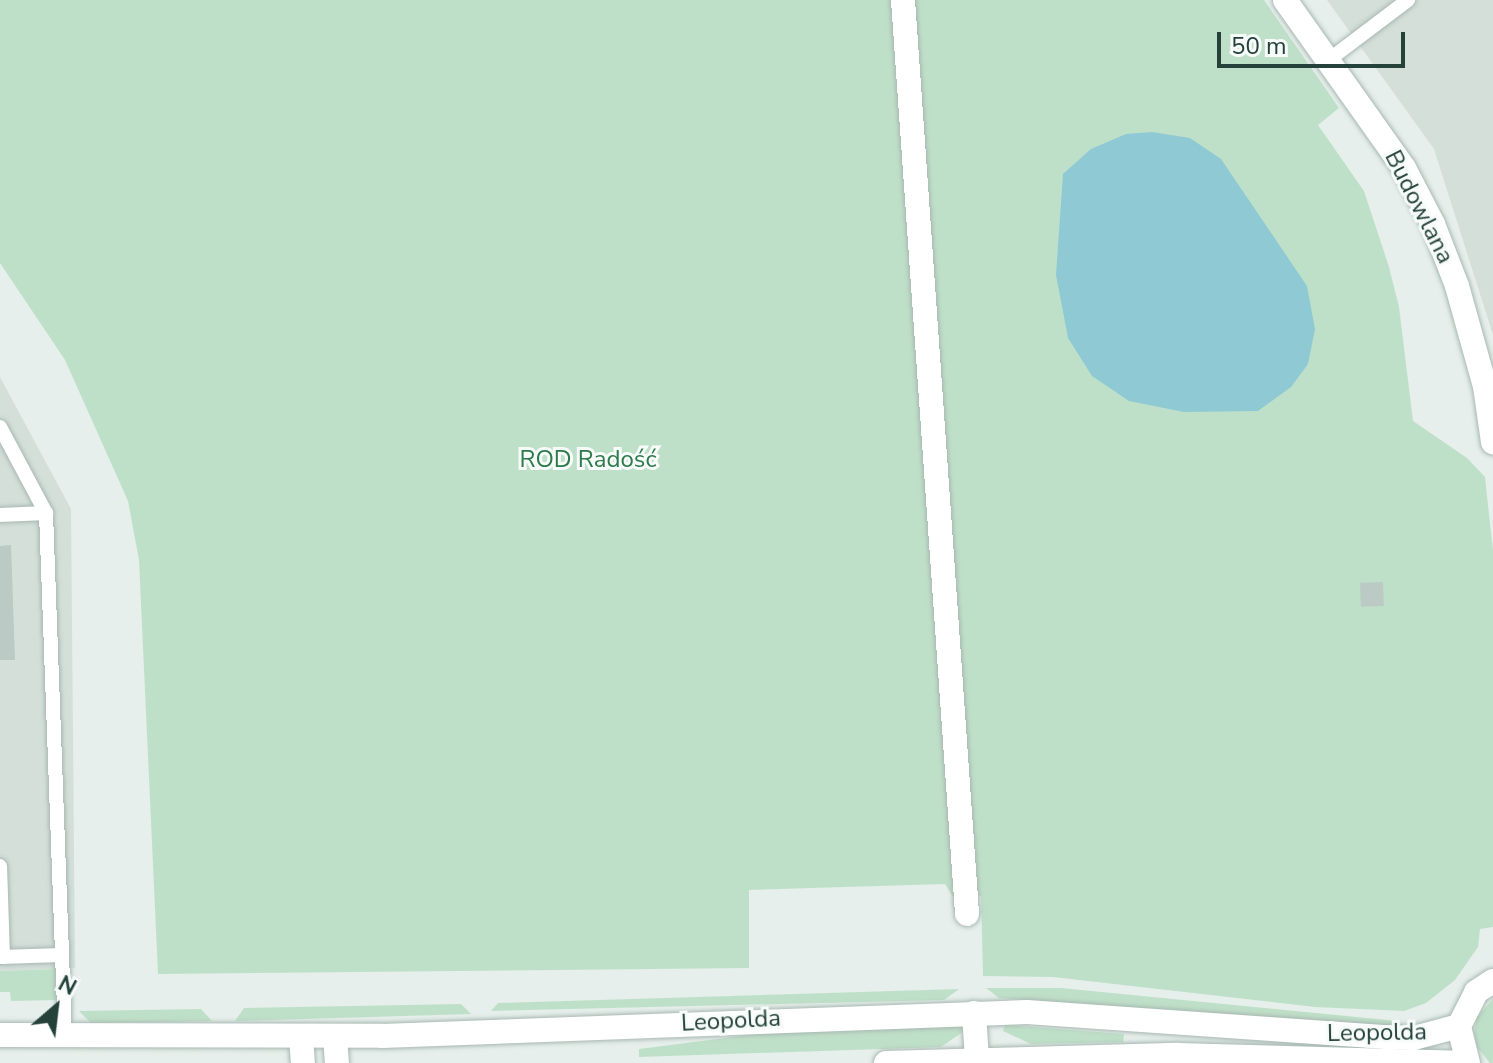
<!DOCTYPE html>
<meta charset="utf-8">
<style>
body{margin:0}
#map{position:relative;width:1493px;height:1063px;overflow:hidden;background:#e6efeb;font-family:"Nunito Sans",sans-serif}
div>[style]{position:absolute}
.built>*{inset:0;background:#d4dfda}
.green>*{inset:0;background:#bfe0c8}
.water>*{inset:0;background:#8ec9d4}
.building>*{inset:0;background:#bbcac4;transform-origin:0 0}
.roads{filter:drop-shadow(0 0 2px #a8b8b2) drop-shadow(0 0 2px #a8b8b2)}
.lane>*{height:14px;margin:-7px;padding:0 7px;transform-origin:7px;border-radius:7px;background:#fff}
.street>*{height:24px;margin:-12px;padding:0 12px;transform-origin:12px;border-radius:12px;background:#fff}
.secondary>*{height:24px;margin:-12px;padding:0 12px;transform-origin:12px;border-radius:12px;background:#fff}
span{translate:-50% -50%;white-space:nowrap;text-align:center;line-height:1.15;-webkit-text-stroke:6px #f7fbf9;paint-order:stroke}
.street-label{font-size:24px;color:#24423a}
.park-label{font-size:24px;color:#2d7a4b}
.north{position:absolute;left:16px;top:967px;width:80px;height:80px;-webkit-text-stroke:6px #f7fbf9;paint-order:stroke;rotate:28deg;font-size:22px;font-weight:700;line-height:32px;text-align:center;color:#24423a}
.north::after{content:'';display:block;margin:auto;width:28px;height:36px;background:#24423a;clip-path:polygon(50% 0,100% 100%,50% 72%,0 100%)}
.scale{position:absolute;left:1217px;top:32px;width:188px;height:36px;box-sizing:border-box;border:4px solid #24423a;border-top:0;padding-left:10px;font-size:24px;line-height:28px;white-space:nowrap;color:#24423a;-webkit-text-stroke:6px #f7fbf9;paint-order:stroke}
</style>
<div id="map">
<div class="built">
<i style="clip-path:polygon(1327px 0,1493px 0,1493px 335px,1434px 149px)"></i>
<i style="clip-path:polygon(0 377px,71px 509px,75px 968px,0 971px)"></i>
</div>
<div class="green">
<i style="clip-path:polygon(0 0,1264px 0,1339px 108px,1318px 125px,1364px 191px,1389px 267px,1399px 307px,1413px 421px,1467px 458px,1485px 477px,1493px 551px,1493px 927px,1480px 929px,1478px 947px,1455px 980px,1426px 1003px,1404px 1011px,1315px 1007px,1053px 977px,983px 976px,981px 896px,953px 897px,945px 884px,749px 890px,749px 968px,158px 974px,139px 560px,128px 501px,65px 360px,0 263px)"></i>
<i style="clip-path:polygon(56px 969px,57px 1000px,11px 1001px,10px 992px,0 992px,0 971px)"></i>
<i style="clip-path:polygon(986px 988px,1061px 988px,1397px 1021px,1397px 1029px,999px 998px)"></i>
<i style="clip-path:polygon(959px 989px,944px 1000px,491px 1011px,498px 1003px)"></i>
<i style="clip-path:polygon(1493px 999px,1493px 1063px,1490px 1063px,1477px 1047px,1474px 1032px,1477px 1017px)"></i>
<i style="clip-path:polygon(461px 1004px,471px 1014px,235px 1021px,244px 1008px)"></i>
<i style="clip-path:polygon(201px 1009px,212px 1021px,91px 1023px,79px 1011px)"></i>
<i style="clip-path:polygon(1005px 1025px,1124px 1034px,1123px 1042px,1031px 1044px,1003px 1031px)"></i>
<i style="clip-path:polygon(960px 1026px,964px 1031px,941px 1047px,639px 1057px,639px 1049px,771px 1032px)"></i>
</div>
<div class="water">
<i style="clip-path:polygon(1152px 132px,1190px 138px,1221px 159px,1307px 286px,1315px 329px,1308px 364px,1291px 387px,1258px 411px,1184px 412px,1129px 401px,1092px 376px,1068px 338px,1056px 275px,1063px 174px,1091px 149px,1126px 134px)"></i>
</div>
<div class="building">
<i style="clip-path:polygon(11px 545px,15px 660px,0 660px,0 546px)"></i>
<i style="left:1383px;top:582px;width:24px;height:23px;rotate:88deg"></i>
</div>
<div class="roads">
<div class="lane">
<i style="left:1330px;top:59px;width:98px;rotate:-37.1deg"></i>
<i style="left:0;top:427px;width:98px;rotate:61.9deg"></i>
<i style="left:46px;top:513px;width:523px;rotate:87.92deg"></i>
<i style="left:0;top:515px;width:46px;rotate:-2.5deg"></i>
<i style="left:0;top:866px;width:91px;rotate:88.1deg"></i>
<i style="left:0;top:957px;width:62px;rotate:-1.8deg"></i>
</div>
<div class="street">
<i style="left:903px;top:0;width:916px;rotate:85.99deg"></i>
<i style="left:1285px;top:0;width:206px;rotate:54.7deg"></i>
<i style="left:1404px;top:168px;width:63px;rotate:62.6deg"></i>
<i style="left:1433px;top:224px;width:66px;rotate:68.8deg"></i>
<i style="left:1457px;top:286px;width:104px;rotate:74.4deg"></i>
<i style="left:1485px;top:386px;width:57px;rotate:81.9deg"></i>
</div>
<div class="secondary">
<i style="left:974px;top:1013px;width:47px;rotate:86.3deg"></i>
<i style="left:0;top:1035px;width:382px;rotate:0.1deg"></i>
<i style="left:382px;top:1036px;width:645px;rotate:-2.13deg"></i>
<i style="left:1027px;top:1012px;width:360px;rotate:4deg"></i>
<i style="left:1386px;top:1037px;width:28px;rotate:2deg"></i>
<i style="left:1414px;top:1038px;width:47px;rotate:-14.9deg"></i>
<i style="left:301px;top:1036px;width:27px;rotate:86deg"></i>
<i style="left:335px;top:1036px;width:27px;rotate:86deg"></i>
<i style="left:886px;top:1063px;width:292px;rotate:-1.6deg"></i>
<i style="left:1178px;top:1055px;width:281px;rotate:1.6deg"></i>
<i style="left:1468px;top:1063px;width:38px;rotate:-104deg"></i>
<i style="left:1459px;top:1026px;width:38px;rotate:-63deg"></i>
<i style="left:1476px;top:992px;width:20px;rotate:-33deg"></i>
</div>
</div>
<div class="street-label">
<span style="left:1419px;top:207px;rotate:63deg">Budowlana</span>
<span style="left:731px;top:1021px;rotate:-3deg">Leopolda</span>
<span style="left:1377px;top:1033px;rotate:-1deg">Leopolda</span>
</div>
<div class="park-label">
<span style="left:588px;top:460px">ROD Radość</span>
</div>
<div class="north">N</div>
<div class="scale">50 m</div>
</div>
